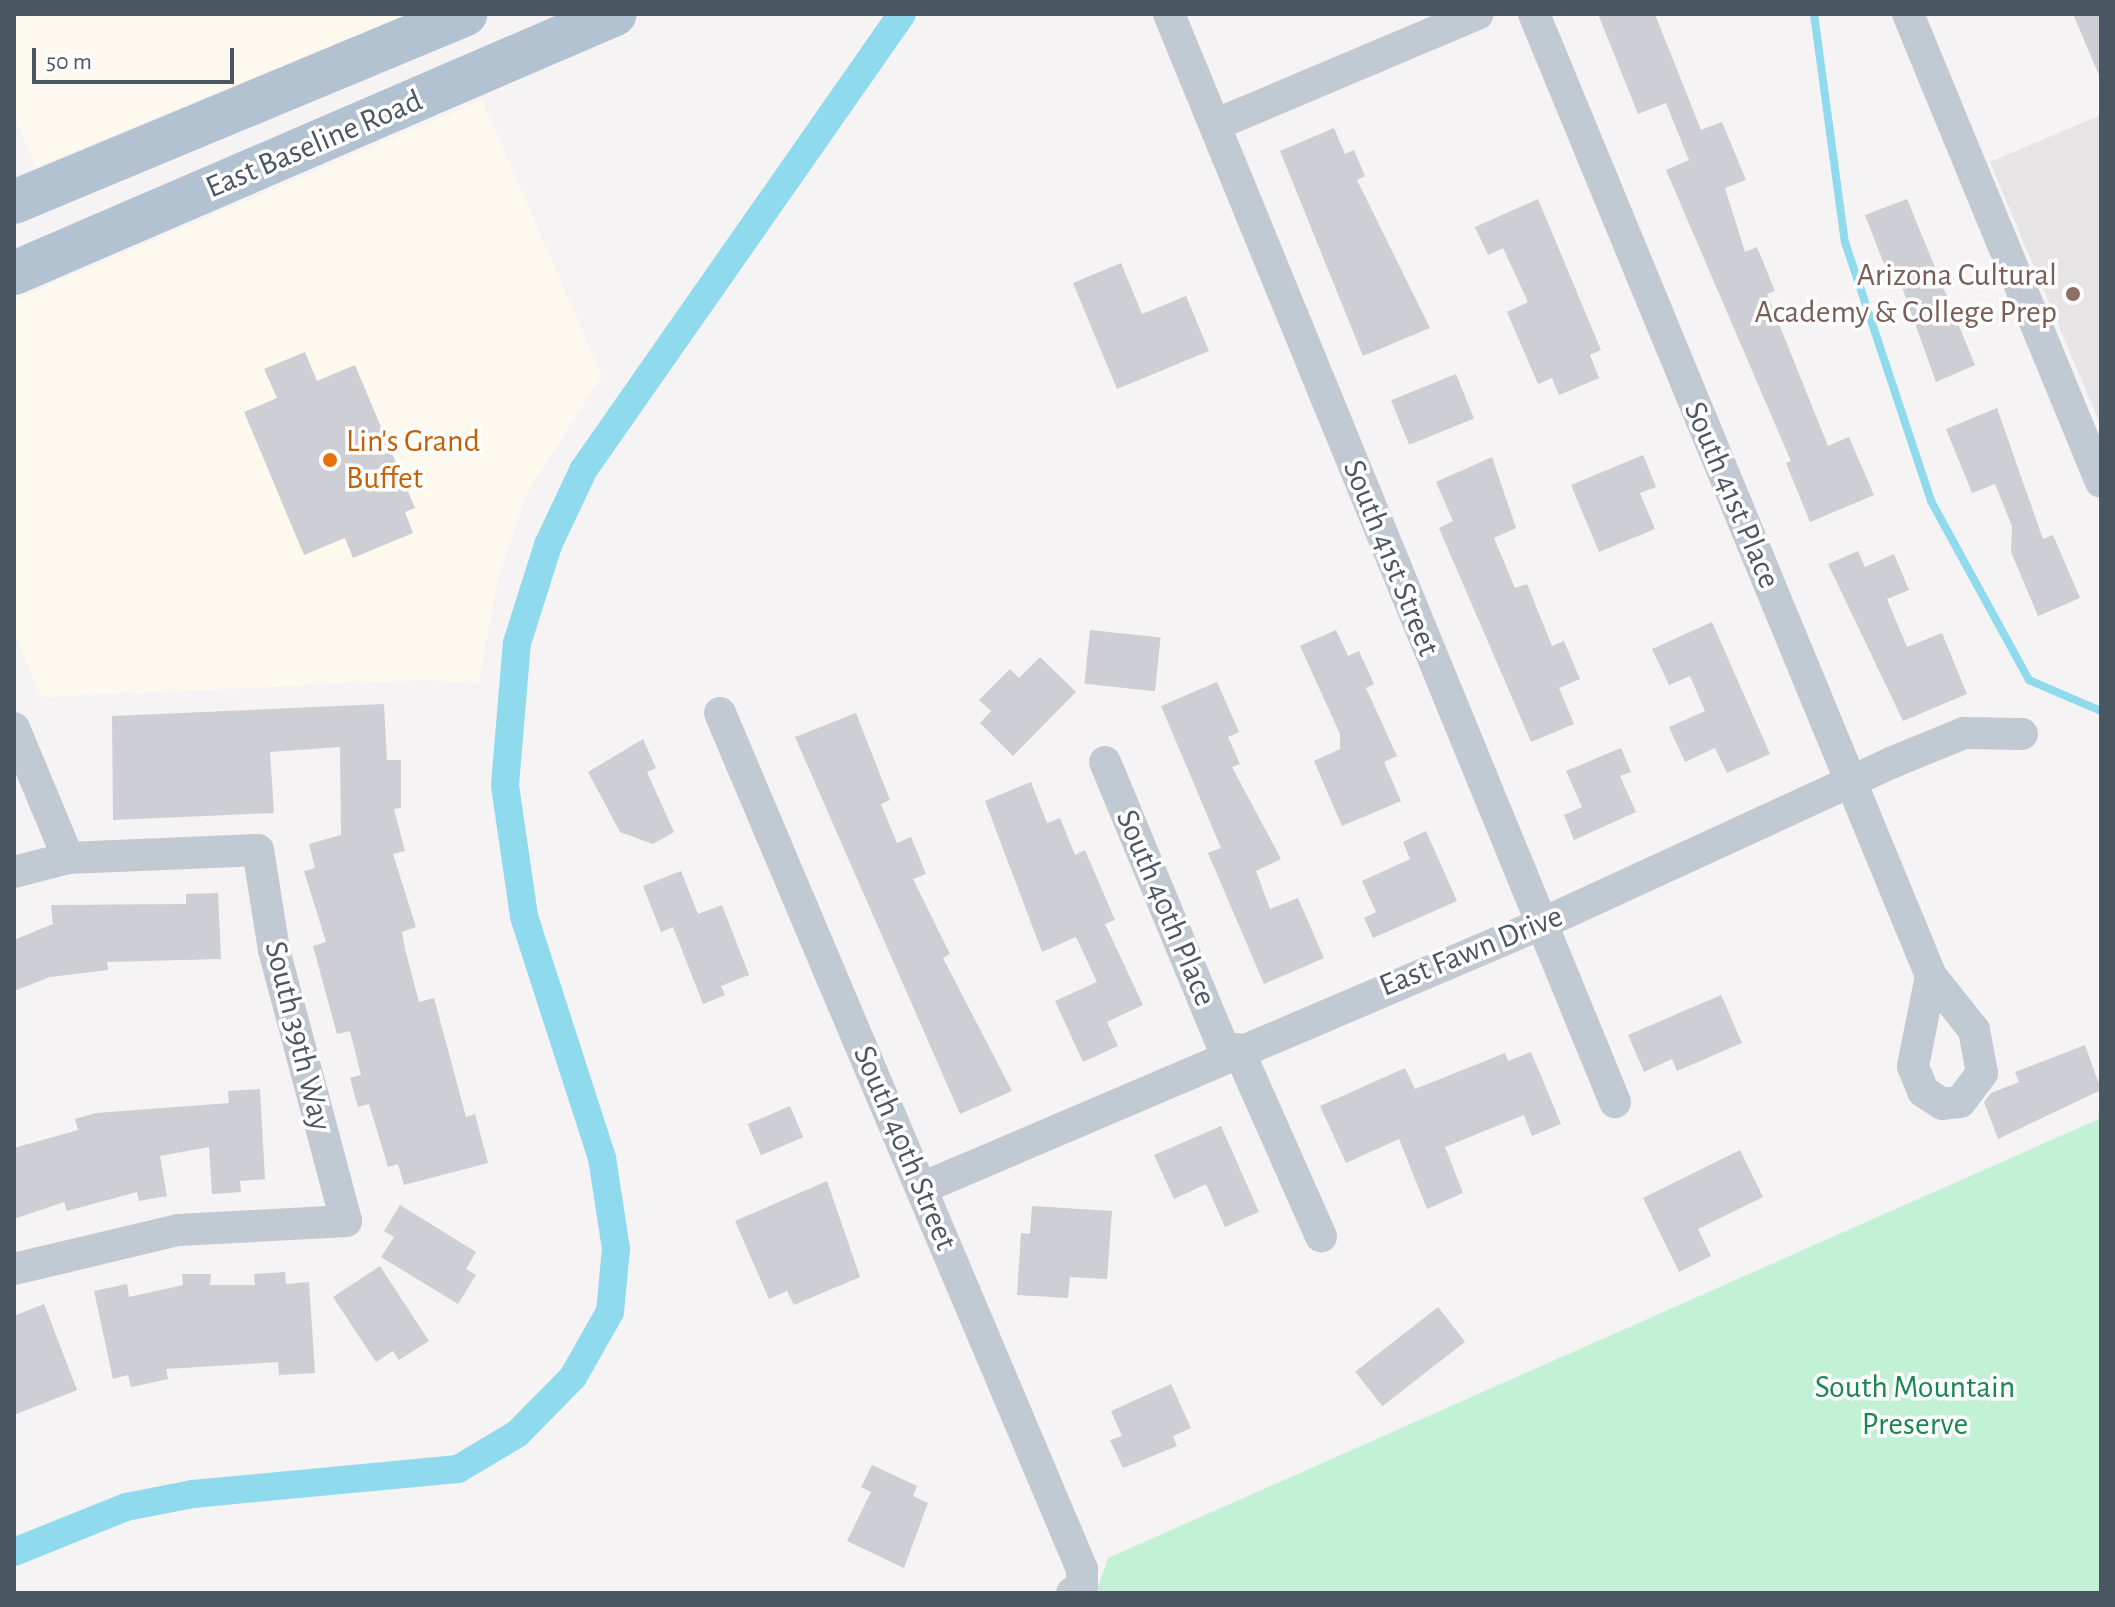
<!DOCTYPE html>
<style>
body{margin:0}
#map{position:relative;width:2115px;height:1607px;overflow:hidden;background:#f5f3f3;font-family:"Alegreya Sans",sans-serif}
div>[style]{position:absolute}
.commercial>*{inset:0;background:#fdf9ef}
.education>*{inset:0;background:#e6e4e5}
.green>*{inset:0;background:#c3f1d5}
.stream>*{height:8px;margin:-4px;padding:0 4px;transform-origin:4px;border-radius:4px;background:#90daee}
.canal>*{height:28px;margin:-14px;padding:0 14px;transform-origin:14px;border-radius:14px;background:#90daee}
.building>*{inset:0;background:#cdcfd5;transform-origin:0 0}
.minor>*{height:32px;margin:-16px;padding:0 16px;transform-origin:16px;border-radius:16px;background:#c1cad2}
.primary>*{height:44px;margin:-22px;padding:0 22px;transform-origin:22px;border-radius:22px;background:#b3c2d1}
.dots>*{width:22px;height:22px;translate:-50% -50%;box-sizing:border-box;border:4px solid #fff;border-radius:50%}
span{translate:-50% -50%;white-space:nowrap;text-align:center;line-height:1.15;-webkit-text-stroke:7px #fff;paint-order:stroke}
.street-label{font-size:32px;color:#4a5661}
.education-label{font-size:32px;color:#785e54}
.right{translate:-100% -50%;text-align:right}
.food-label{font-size:32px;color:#c56008}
.left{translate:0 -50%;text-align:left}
.park-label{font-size:32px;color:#17864f}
.frame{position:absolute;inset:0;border:16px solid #4a5661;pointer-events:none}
.scale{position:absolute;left:32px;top:48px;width:202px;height:36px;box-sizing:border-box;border:4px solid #4a5661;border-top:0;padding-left:10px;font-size:24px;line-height:28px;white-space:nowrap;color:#4a5661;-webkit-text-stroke:6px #fff;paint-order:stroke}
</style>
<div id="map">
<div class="commercial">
<i style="clip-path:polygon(14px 14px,409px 14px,36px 167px,14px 115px)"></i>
<i style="clip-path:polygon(482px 100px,602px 376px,527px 493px,499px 576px,478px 684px,427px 680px,41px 697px,14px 632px,14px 300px)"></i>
</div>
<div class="education">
<i style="clip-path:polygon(2101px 115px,2101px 426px,1990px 162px)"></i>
</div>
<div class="green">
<i style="clip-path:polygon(2101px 1118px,2101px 1593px,1096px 1593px,1108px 1558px)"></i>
</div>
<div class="stream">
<i style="left:1814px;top:14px;width:230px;rotate:82.3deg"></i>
<i style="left:1845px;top:242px;width:273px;rotate:71.6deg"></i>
<i style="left:1931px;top:501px;width:204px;rotate:61.3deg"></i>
<i style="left:2029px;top:680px;width:78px;rotate:23.3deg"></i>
</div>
<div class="canal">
<i style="left:14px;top:1552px;width:121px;rotate:-21.9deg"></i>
<i style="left:126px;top:1507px;width:68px;rotate:-11deg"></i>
<i style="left:193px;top:1494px;width:266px;rotate:-5.4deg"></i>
<i style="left:458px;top:1469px;width:69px;rotate:-30.7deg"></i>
<i style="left:517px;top:1434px;width:80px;rotate:-45.5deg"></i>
<i style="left:573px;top:1377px;width:75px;rotate:-60.4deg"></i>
<i style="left:610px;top:1312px;width:63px;rotate:-84.6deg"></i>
<i style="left:616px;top:1249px;width:92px;rotate:-98.7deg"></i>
<i style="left:602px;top:1158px;width:254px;rotate:-107.9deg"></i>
<i style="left:524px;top:916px;width:132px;rotate:-98.3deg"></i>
<i style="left:505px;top:785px;width:143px;rotate:-85.2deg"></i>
<i style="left:517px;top:643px;width:103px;rotate:-72.4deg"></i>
<i style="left:548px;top:545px;width:84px;rotate:-64.7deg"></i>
<i style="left:584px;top:469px;width:555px;rotate:-55.05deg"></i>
</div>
<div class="building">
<i style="clip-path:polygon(1598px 14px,1655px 14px,1701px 130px,1722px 122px,1746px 180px,1725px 188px,1745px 252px,1757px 247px,1775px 291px,1767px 294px,1828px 446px,1849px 437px,1874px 495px,1810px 522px,1786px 463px,1791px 461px,1666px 170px,1689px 160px,1666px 103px,1638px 114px)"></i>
<i style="clip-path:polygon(2073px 14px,2101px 14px,2101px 80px)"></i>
<i style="clip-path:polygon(1334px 128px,1345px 154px,1354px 150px,1365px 176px,1357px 180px,1430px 328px,1363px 356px,1280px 151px)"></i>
<i style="clip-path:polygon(1538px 199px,1601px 350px,1590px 355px,1599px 378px,1559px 395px,1552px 378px,1538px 384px,1507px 312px,1528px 302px,1503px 248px,1488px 255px,1475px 227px)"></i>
<i style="clip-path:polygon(1907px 199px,1975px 365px,1936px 382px,1899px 279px,1891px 282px,1865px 215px)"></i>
<i style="clip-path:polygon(1121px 263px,1142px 314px,1186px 296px,1209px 351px,1117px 389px,1073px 283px)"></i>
<i style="clip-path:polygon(305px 352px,317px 381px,355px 365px,415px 508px,405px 512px,413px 533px,353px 558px,345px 538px,304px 555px,244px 412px,277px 398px,264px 369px)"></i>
<i style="left:1456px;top:374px;width:48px;height:70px;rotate:68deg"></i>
<i style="clip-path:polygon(1997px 408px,2043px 539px,2053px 535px,2080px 598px,2038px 616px,2011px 552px,2012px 526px,1995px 484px,1972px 493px,1946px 429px)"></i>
<i style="clip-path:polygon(1643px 455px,1656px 487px,1640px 493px,1655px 529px,1599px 552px,1571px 485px)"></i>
<i style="clip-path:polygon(1492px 457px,1516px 528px,1494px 538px,1515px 588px,1527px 584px,1552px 646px,1564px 641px,1580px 679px,1559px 688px,1574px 724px,1531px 742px,1439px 528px,1453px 521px,1436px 482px)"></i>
<i style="clip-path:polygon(1858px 551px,1865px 567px,1894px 554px,1909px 590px,1887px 599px,1907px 647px,1942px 633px,1967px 694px,1903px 721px,1828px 564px)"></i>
<i style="clip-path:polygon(1712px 622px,1770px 754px,1727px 773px,1715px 748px,1685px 762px,1669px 727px,1705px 711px,1690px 676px,1669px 685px,1652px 649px)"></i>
<i style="left:1090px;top:630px;width:71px;height:54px;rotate:6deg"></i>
<i style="clip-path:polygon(1336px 630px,1348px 656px,1359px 651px,1374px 684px,1366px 688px,1397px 756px,1384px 762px,1401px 801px,1342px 826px,1314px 761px,1340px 749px,1340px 734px,1300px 646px)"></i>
<i style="clip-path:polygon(1040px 657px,1076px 692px,1013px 756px,980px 723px,991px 711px,979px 700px,1010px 669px,1019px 678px)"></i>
<i style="clip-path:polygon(1217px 682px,1239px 732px,1228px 737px,1240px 764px,1232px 767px,1281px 859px,1256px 871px,1270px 909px,1298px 898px,1324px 958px,1264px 984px,1208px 853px,1221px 848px,1161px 706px)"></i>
<i style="clip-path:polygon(384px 704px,387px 760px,401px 760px,401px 808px,394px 809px,405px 851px,393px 854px,416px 927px,402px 932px,405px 949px,419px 1002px,434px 998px,466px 1117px,475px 1114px,488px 1163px,404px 1185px,398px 1164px,388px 1167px,369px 1104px,358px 1107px,350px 1078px,361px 1075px,350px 1031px,337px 1034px,313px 946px,326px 942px,304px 871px,315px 868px,309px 844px,341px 835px,340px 747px,270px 752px,274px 813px,113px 820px,112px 716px)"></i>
<i style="clip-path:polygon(856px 713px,890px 800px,881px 804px,897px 843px,911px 837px,926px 874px,913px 879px,950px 954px,943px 958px,1012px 1091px,960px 1114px,795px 737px)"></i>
<i style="clip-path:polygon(643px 739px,656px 768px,647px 772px,674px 832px,653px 844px,620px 832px,588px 772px)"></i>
<i style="clip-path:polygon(1621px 748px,1631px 772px,1620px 776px,1636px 812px,1574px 840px,1564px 815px,1582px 807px,1566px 771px)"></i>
<i style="clip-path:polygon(1031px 782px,1047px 823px,1060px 818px,1075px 855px,1085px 850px,1115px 920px,1105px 924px,1143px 1005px,1107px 1022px,1118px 1046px,1083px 1062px,1055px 1001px,1097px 982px,1076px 937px,1042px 952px,985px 801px)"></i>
<i style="clip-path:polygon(1426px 831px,1457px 901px,1373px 938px,1364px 918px,1376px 912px,1362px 881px,1410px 859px,1403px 842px)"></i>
<i style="clip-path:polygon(681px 871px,698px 914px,722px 905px,749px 975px,721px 986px,725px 995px,703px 1004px,673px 927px,661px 932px,643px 886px)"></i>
<i style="clip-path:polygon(218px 893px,221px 959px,107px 962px,108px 970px,50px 977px,14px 991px,14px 940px,53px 924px,51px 905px,186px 904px,186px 894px)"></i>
<i style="clip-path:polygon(1721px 995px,1742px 1043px,1677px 1071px,1672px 1059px,1644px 1072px,1628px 1035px)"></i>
<i style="clip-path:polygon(2085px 1045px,2101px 1090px,1998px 1139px,1984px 1102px,1991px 1093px,2019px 1082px,2015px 1072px)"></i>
<i style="clip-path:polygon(1531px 1052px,1561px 1124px,1532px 1136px,1524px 1115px,1445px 1147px,1463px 1193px,1427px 1209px,1399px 1139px,1346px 1163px,1320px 1106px,1405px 1068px,1415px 1089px,1505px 1053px,1508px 1061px)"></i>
<i style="clip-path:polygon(260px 1089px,265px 1179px,240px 1181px,241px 1192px,212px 1194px,209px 1147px,160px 1156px,167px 1196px,139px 1201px,137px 1192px,67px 1211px,64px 1202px,14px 1219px,14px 1148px,78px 1130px,75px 1119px,96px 1113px,229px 1103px,228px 1091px)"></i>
<i style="left:790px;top:1106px;width:34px;height:46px;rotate:67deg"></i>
<i style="clip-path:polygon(1221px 1126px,1259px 1212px,1225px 1227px,1206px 1184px,1174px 1199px,1154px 1155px)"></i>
<i style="clip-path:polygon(1740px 1150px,1763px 1197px,1698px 1229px,1711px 1256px,1679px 1272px,1643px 1198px)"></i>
<i style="clip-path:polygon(827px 1181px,860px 1277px,794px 1305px,787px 1291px,769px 1299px,735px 1221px)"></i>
<i style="clip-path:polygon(400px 1205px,476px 1252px,466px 1269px,476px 1275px,458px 1304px,381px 1257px,394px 1237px,384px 1231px)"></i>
<i style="clip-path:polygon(1032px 1206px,1112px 1211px,1107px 1279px,1070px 1277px,1068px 1298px,1017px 1295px,1021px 1233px,1030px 1234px)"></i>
<i style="clip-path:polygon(380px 1266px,429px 1341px,399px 1360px,393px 1351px,376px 1362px,333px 1297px)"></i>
<i style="clip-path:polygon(285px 1272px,286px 1284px,309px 1282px,315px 1373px,279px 1375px,278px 1362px,166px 1369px,168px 1379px,131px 1387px,128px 1375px,113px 1379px,94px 1291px,127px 1284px,129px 1297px,183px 1285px,182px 1274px,211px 1274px,210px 1285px,255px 1285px,254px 1274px)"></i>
<i style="clip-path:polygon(44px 1304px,77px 1390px,14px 1415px,14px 1316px)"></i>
<i style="left:1438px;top:1307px;width:44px;height:105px;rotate:52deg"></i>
<i style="clip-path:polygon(1171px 1384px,1191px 1428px,1173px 1436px,1177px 1446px,1123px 1468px,1110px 1440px,1122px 1436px,1111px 1411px)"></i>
<i style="clip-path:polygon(872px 1465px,917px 1486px,913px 1496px,928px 1503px,904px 1568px,847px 1541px,871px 1492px,861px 1487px)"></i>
</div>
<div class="minor">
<i style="left:1169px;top:14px;width:1176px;rotate:67.71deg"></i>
<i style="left:1534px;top:14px;width:1041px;rotate:67.57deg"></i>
<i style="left:1931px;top:976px;width:69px;rotate:51.5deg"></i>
<i style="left:1974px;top:1030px;width:44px;rotate:79.5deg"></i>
<i style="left:1982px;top:1073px;width:36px;rotate:127deg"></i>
<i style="left:1960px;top:1102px;width:18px;rotate:174deg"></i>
<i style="left:1942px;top:1104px;width:23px;rotate:-146deg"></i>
<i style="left:1923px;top:1091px;width:27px;rotate:-112deg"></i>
<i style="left:1913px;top:1066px;width:92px;rotate:-78.7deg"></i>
<i style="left:1908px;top:14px;width:506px;rotate:67.59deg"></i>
<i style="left:1217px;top:124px;width:283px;rotate:-22.9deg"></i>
<i style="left:720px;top:713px;width:929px;rotate:67.08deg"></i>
<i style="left:1082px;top:1569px;width:17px;rotate:90deg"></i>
<i style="left:1082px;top:1586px;width:12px;rotate:145deg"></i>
<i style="left:14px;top:728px;width:141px;rotate:67.4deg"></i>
<i style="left:1105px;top:762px;width:316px;rotate:67.5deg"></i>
<i style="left:14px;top:872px;width:56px;rotate:-14.5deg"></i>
<i style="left:68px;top:858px;width:190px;rotate:-2.4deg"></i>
<i style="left:258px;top:850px;width:101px;rotate:80.9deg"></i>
<i style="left:274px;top:950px;width:280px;rotate:75.1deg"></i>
<i style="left:346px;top:1221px;width:168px;rotate:176.9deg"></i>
<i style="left:178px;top:1230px;width:169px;rotate:166.6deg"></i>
<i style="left:1238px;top:1049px;width:205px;rotate:66.1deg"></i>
<i style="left:922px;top:1188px;width:673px;rotate:-23.1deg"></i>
<i style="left:1541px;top:924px;width:387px;rotate:-24.7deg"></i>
<i style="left:1893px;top:762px;width:77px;rotate:-22.2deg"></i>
<i style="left:1964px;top:733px;width:58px;rotate:1deg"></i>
</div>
<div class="primary">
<i style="left:14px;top:202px;width:489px;rotate:-22.6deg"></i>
<i style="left:14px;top:273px;width:654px;rotate:-23.31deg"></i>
</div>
<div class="dots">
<i style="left:2073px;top:294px;background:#8d6e63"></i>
<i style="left:330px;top:460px;background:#e8710a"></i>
</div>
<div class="street-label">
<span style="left:314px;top:144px;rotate:-23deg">East Baseline Road</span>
<span style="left:1732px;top:495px;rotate:67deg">South 41st Place</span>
<span style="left:1391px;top:558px;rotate:68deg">South 41st Street</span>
<span style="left:1166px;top:908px;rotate:67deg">South 40th Place</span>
<span style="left:1471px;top:951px;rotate:-22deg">East Fawn Drive</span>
<span style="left:298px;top:1036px;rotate:76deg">South 39th Way</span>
<span style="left:905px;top:1148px;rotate:67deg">South 40th Street</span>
</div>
<div class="education-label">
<span class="right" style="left:2057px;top:294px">Arizona Cultural<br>Academy &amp; College Prep</span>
</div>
<div class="food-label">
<span class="left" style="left:346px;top:460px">Lin's Grand<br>Buffet</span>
</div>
<div class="park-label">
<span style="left:1915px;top:1406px">South Mountain<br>Preserve</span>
</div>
<div class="frame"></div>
<div class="scale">50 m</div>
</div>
